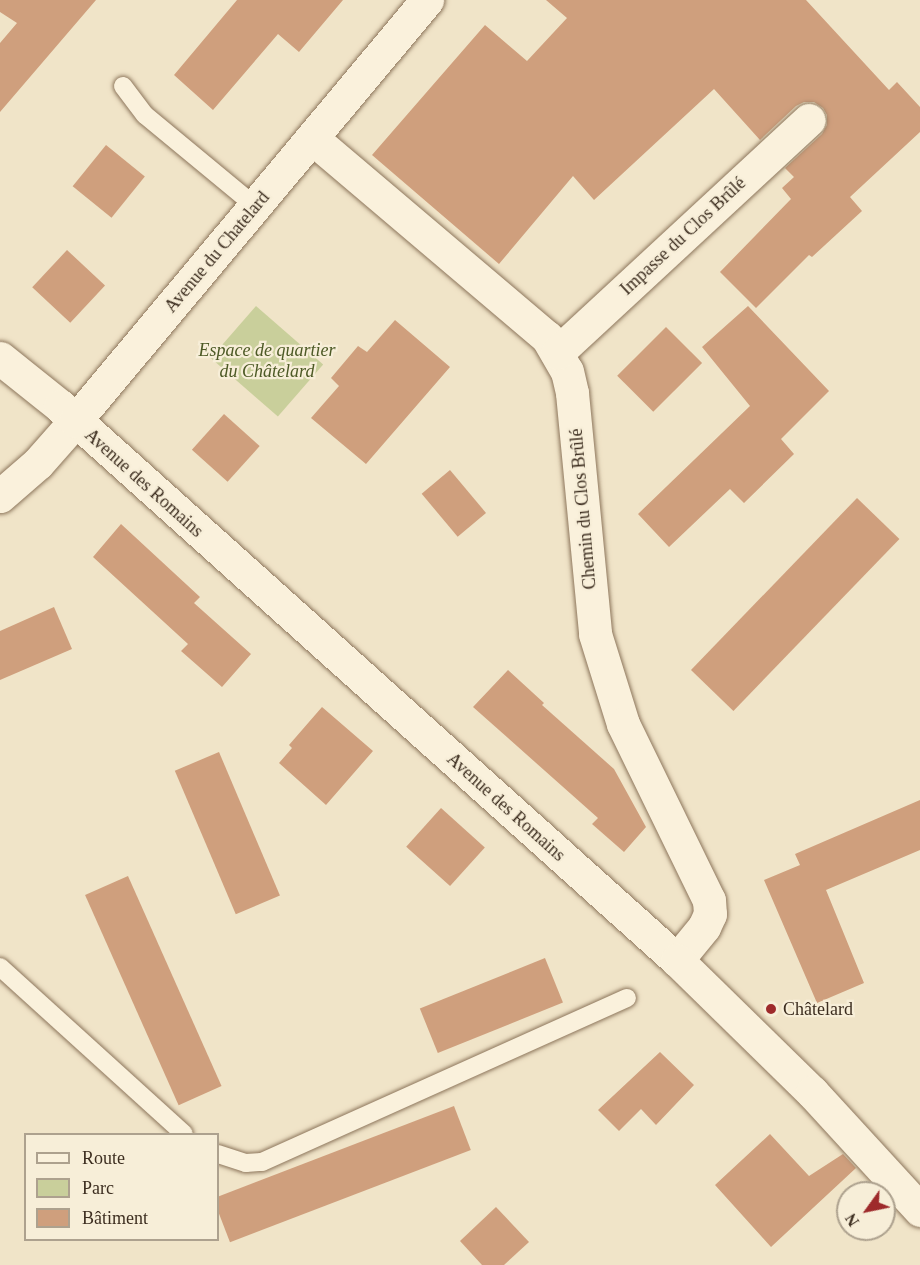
<!DOCTYPE html>
<meta charset="utf-8">
<style>
body{margin:0}
#map{position:relative;width:920px;height:1265px;overflow:hidden;background:#f0e4c8;font-family:Georgia,serif}
div>[style]{position:absolute}
.green>*{inset:0;background:#c9cf9b;transform-origin:0 0}
.building>*{inset:0;background:#cf9f7d;transform-origin:0 0}
.roads{filter:drop-shadow(0 0 2px #8d765c) drop-shadow(0 0 2px #8d765c)}
.service>*{height:18px;margin:-9px;padding:0 9px;transform-origin:9px;border-radius:9px;background:#faf1dc}
.minor>*{height:33px;margin:-16.5px;padding:0 16.5px;transform-origin:16.5px;border-radius:16.5px;background:#faf1dc}
.dots>*{width:16px;height:16px;translate:-50% -50%;box-sizing:border-box;border:3px solid #f7eed8;border-radius:50%}
span{translate:-50% -50%;white-space:nowrap;text-align:center;line-height:1.15;-webkit-text-stroke:4.5px #f7eed8;paint-order:stroke}
.street-label{font-size:18px;color:#3d2e20}
.park-label{font-size:18px;color:#4d5a26;font-style:italic}
.poi-label{font-size:18px;color:#3d2e20}
.left{translate:0 -50%;text-align:left}
.legend{position:absolute;left:24px;top:1133px;width:195px;height:108px;box-sizing:border-box;background:#f7eed8;border:2px solid #ada18e;margin:0;padding:8px 10px;list-style:none;font-size:18px;color:#3d2e20}
.legend li{display:flex;align-items:center;gap:12px;height:30px}
.legend b{width:30px;border:2px solid #ada18e}
.north{position:absolute;left:836px;top:1181px;width:60px;height:60px;box-sizing:border-box;background:#f7eed8;border:2px solid #ada18e;border-radius:50%;rotate:237deg;font-size:16px;font-weight:700;line-height:24px;text-align:center;color:#3d2e20}
.north::after{content:'';display:block;margin:auto;width:21px;height:27px;background:#9e2a2b;clip-path:polygon(50% 0,100% 100%,50% 72%,0 100%)}
</style>
<div id="map">
<div class="green">
<i style="left:256px;top:306px;width:89px;height:69px;rotate:41deg"></i>
</div>
<div class="building">
<i style="clip-path:polygon(0 0,96px 0,0 112px,0 43px,17px 23px,0 12px)"></i>
<i style="clip-path:polygon(237px 0,343px 0,299px 52px,278px 34px,213px 110px,174px 75px)"></i>
<i style="clip-path:polygon(546px 0,806px 0,889px 90px,897px 82px,920px 107px,920px 132px,850px 197px,862px 211px,812px 257px,809px 255px,756px 308px,720px 272px,791px 199px,782px 188px,794px 177px,785px 168px,822px 134px,827px 125px,827px 115px,823px 108px,814px 102px,804px 102px,796px 106px,760px 140px,714px 89px,594px 200px,573px 176px,499px 264px,372px 155px,485px 25px,527px 61px,567px 18px)"></i>
<i style="left:106px;top:145px;width:50px;height:53px;rotate:39deg"></i>
<i style="left:67px;top:250px;width:52px;height:51px;rotate:43deg"></i>
<i style="clip-path:polygon(748px 306px,829px 391px,781px 439px,794px 454px,744px 503px,730px 489px,669px 547px,638px 514px,750px 406px,702px 347px)"></i>
<i style="clip-path:polygon(395px 320px,450px 367px,366px 464px,311px 418px,339px 386px,331px 378px,358px 346px,367px 352px)"></i>
<i style="left:666px;top:327px;width:51px;height:69px;rotate:45deg"></i>
<i style="left:224px;top:414px;width:48px;height:48px;rotate:42deg"></i>
<i style="left:450px;top:470px;width:56px;height:37px;rotate:50deg"></i>
<i style="left:857px;top:498px;width:59px;height:239px;rotate:44deg"></i>
<i style="clip-path:polygon(121px 524px,200px 597px,194px 603px,251px 654px,222px 687px,181px 651px,188px 644px,93px 557px)"></i>
<i style="clip-path:polygon(54px 607px,72px 649px,0 680px,0 631px)"></i>
<i style="clip-path:polygon(508px 670px,544px 703px,542px 705px,614px 769px,646px 827px,624px 852px,592px 824px,598px 818px,473px 707px)"></i>
<i style="clip-path:polygon(322px 707px,373px 751px,326px 805px,279px 763px,292px 748px,289px 745px)"></i>
<i style="left:219px;top:752px;width:156px;height:48px;rotate:67deg"></i>
<i style="clip-path:polygon(920px 800px,920px 850px,826px 890px,864px 983px,817px 1003px,764px 880px,800px 865px,795px 854px)"></i>
<i style="left:441px;top:808px;width:59px;height:52px;rotate:42deg"></i>
<i style="left:128px;top:876px;width:230px;height:47px;rotate:66deg"></i>
<i style="left:545px;top:958px;width:48px;height:135px;rotate:68deg"></i>
<i style="clip-path:polygon(660px 1052px,694px 1085px,656px 1125px,641px 1109px,619px 1131px,598px 1110px)"></i>
<i style="left:454px;top:1106px;width:47px;height:258px;rotate:69deg"></i>
<i style="clip-path:polygon(770px 1134px,809px 1176px,843px 1154px,856px 1168px,771px 1247px,715px 1185px)"></i>
<i style="clip-path:polygon(496px 1207px,529px 1242px,504px 1265px,482px 1265px,460px 1241px)"></i>
</div>
<div class="roads">
<div class="service">
<i style="left:123px;top:86px;width:36px;rotate:53deg"></i>
<i style="left:145px;top:115px;width:143px;rotate:39.6deg"></i>
<i style="left:0;top:967px;width:248px;rotate:42.2deg"></i>
<i style="left:218px;top:1154px;width:29px;rotate:18deg"></i>
<i style="left:246px;top:1163px;width:16px;rotate:-4deg"></i>
<i style="left:262px;top:1162px;width:400px;rotate:-24.2deg"></i>
</div>
<div class="minor">
<i style="left:312px;top:138px;width:308px;rotate:40.3deg"></i>
<i style="left:547px;top:337px;width:39px;rotate:60deg"></i>
<i style="left:567px;top:371px;width:23px;rotate:77deg"></i>
<i style="left:572px;top:393px;width:242px;rotate:84.5deg"></i>
<i style="left:595px;top:634px;width:94px;rotate:72.7deg"></i>
<i style="left:623px;top:724px;width:196px;rotate:64deg"></i>
<i style="left:709px;top:900px;width:14px;rotate:86deg"></i>
<i style="left:710px;top:914px;width:14px;rotate:115deg"></i>
<i style="left:704px;top:927px;width:43px;rotate:129.3deg"></i>
<i style="left:557px;top:353px;width:343px;rotate:-42.8deg"></i>
<i style="left:0;top:358px;width:77px;rotate:38.7deg"></i>
<i style="left:60px;top:406px;width:829px;rotate:41.92deg"></i>
<i style="left:677px;top:960px;width:189px;rotate:44.4deg"></i>
<i style="left:812px;top:1092px;width:160px;rotate:47.5deg"></i>
<i style="left:0;top:496px;width:50px;rotate:-41deg"></i>
<i style="left:38px;top:463px;width:56px;rotate:-48.6deg"></i>
<i style="left:75px;top:421px;width:549px;rotate:-50.1deg"></i>
</div>
</div>
<div class="dots">
<i style="left:771px;top:1009px;background:#9e2a2b"></i>
</div>
<div class="street-label">
<span style="left:683px;top:236px;rotate:-43deg">Impasse du Clos Brûlé</span>
<span style="left:217px;top:252px;rotate:-50deg">Avenue du Chatelard</span>
<span style="left:144px;top:483px;rotate:42deg">Avenue des Romains</span>
<span style="left:583px;top:509px;rotate:-95deg">Chemin du Clos Brûlé</span>
<span style="left:506px;top:807px;rotate:42deg">Avenue des Romains</span>
</div>
<div class="park-label">
<span style="left:267px;top:361px">Espace de quartier<br>du Châtelard</span>
</div>
<div class="poi-label">
<span class="left" style="left:783px;top:1009px">Châtelard</span>
</div>
<ul class="legend">
<li><b style="height:8px;background:#faf1dc"></b>Route</li>
<li><b style="height:16px;background:#c9cf9b"></b>Parc</li>
<li><b style="height:16px;background:#cf9f7d"></b>Bâtiment</li>
</ul>
<div class="north">N</div>
</div>
